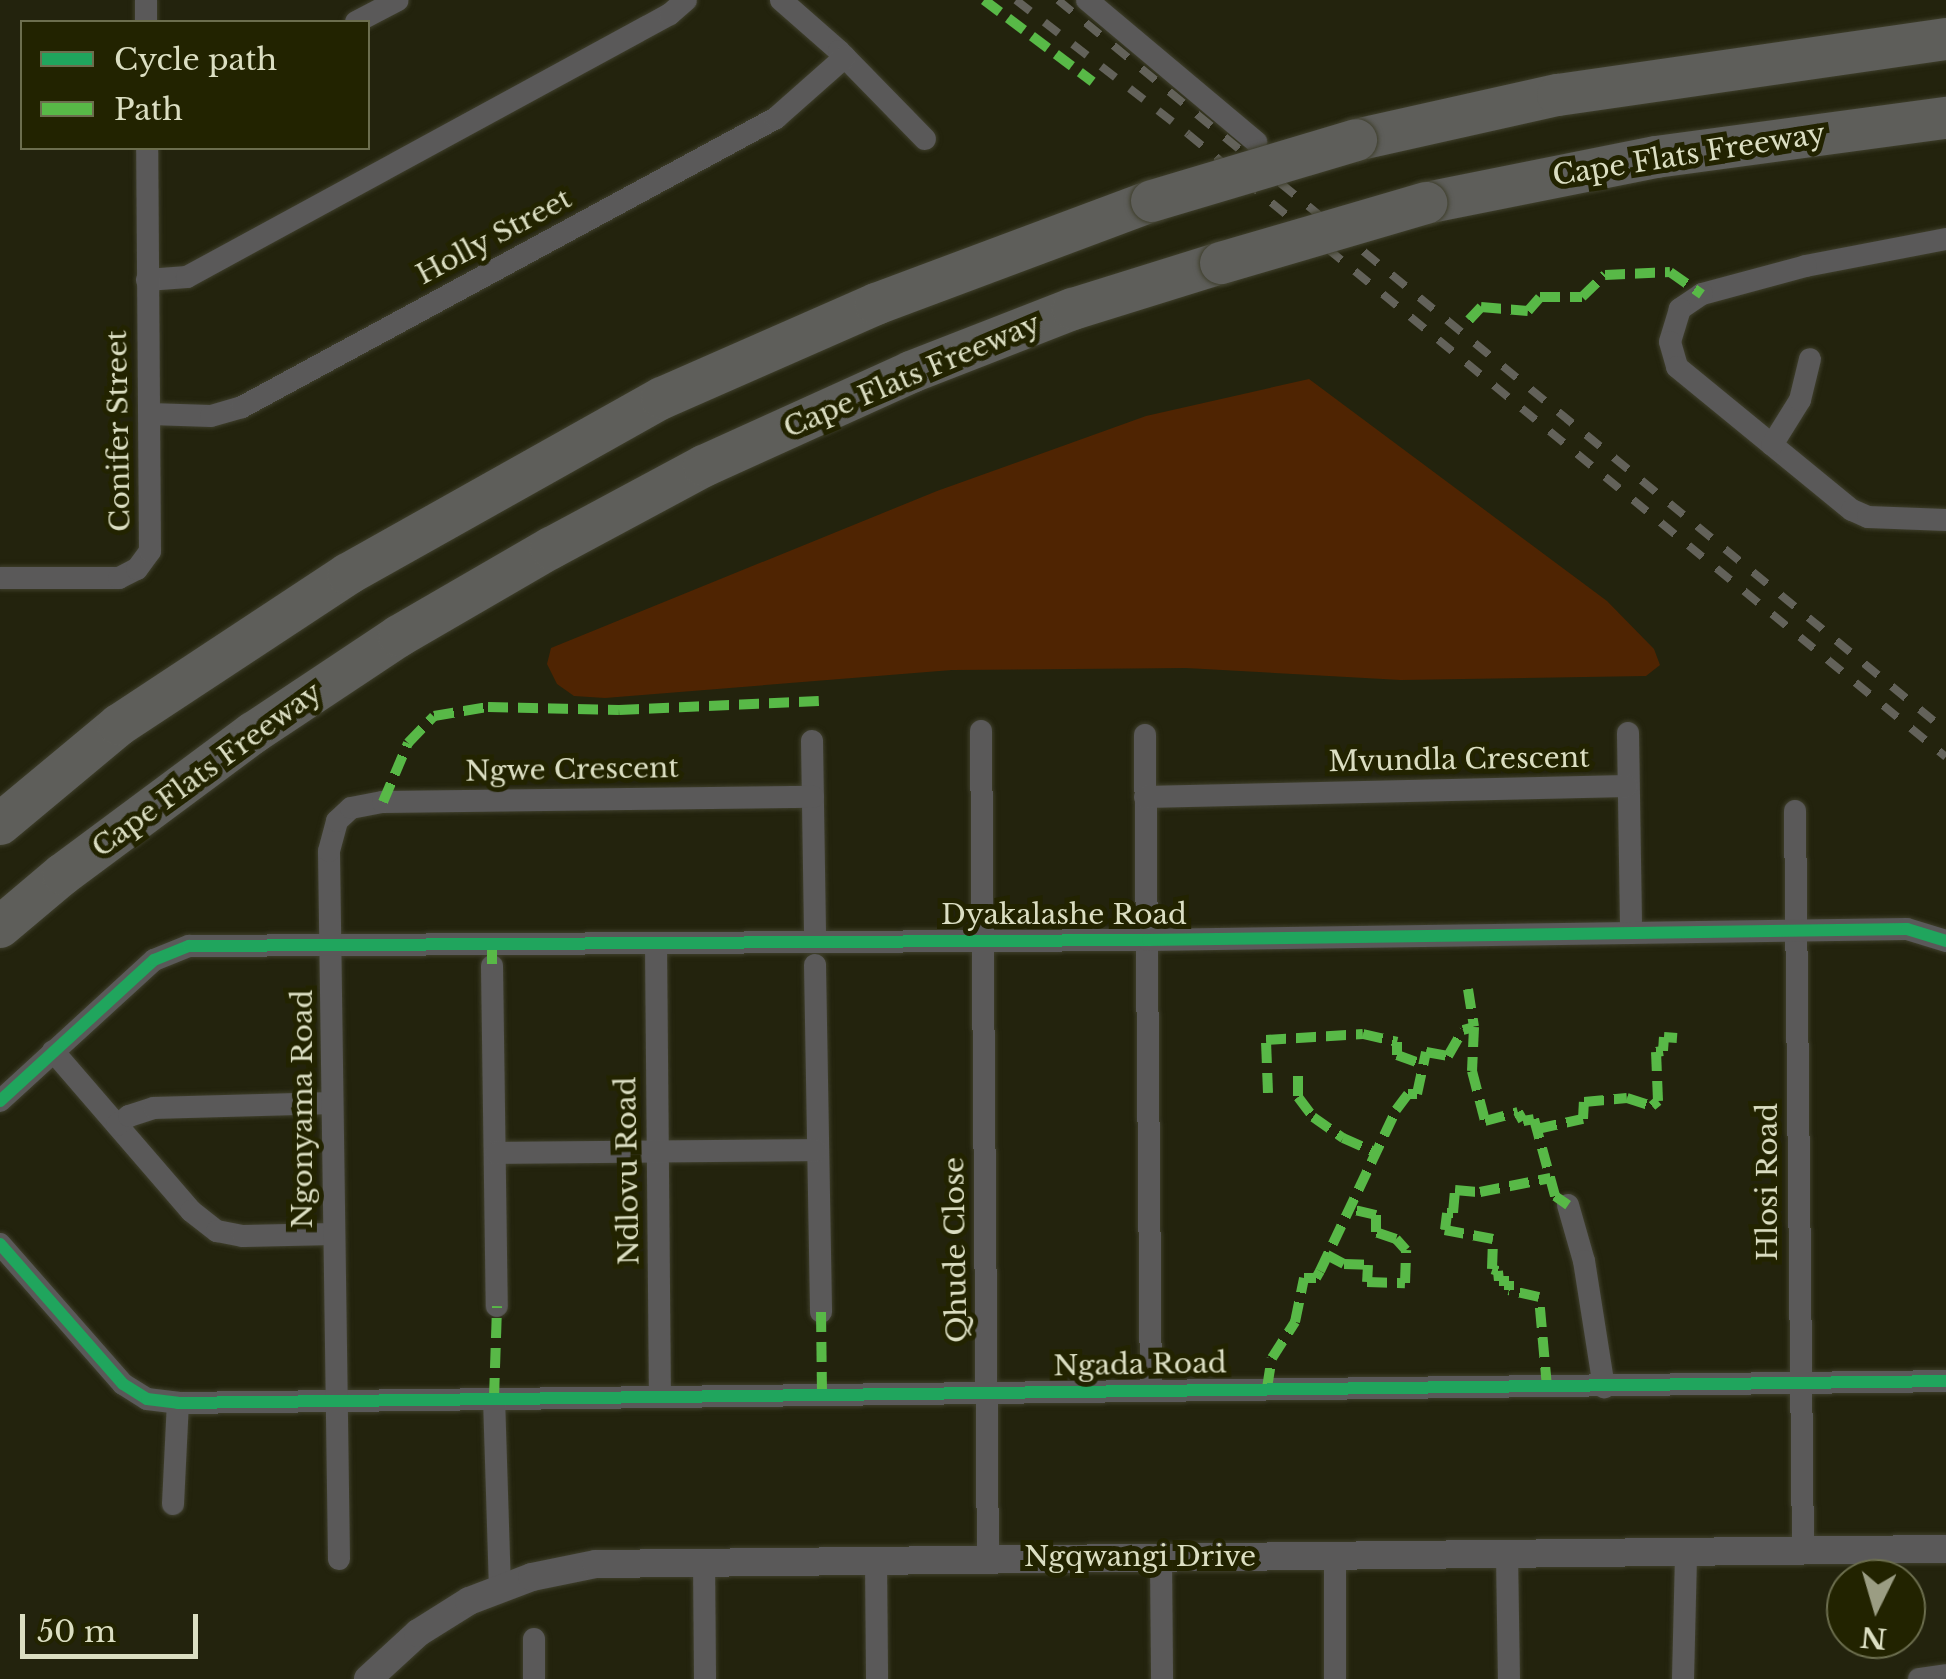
<!DOCTYPE html>
<style>
body{margin:0}
#map{position:relative;width:1946px;height:1679px;overflow:hidden;background:#23230d;font-family:"Libre Baskerville",serif}
div>[style]{position:absolute}
.green>*{inset:0;background:#4f2402}
.roads{filter:drop-shadow(0 0 2px #3f3f2c) drop-shadow(0 0 2px #3f3f2c)}
.minor>*{height:22px;margin:-11px;padding:0 11px;transform-origin:11px;border-radius:11px;background:#5a5959}
.tertiary>*{height:28px;margin:-14px;padding:0 14px;transform-origin:14px;border-radius:14px;background:#5a5959}
.motorway>*{height:42px;margin:-21px;padding:0 21px;transform-origin:21px;border-radius:21px;background:#5e5e5a}
.rail>*{height:8px;margin-top:-4px;transform-origin:0;background:repeating-linear-gradient(90deg,#63625a 0 18px,transparent 0 36px)}
.bridges{filter:drop-shadow(0 0 2px #3f3f2c) drop-shadow(0 0 2px #3f3f2c)}
.motorway-bridge>*{height:42px;margin:-21px;padding:0 21px;transform-origin:21px;border-radius:21px;background:#5e5e5a}
.quiet>*{height:10px;margin-top:-5px;transform-origin:0;background:repeating-linear-gradient(90deg,#58b947 0 20px,transparent 0 30px)}
.cycleway>*{height:12px;margin:-6px;padding:0 6px;transform-origin:6px;border-radius:6px;background:#20a55d}
span{translate:-50% -50%;white-space:nowrap;text-align:center;line-height:1.15;-webkit-text-stroke:10px #222300;paint-order:stroke}
.street-label{font-size:28px;color:#dbdec2}
.legend{position:absolute;left:20px;top:20px;width:350px;height:130px;box-sizing:border-box;background:#222300;border:2px solid #6c6e4e;margin:0;padding:12px 18px;list-style:none;font-size:30px;color:#dbdec2}
.legend li{display:flex;align-items:center;gap:20px;height:50px}
.legend b{width:50px;border:2px solid #6c6e4e}
.north{position:absolute;left:1826px;top:1559px;width:100px;height:100px;box-sizing:border-box;background:#222300;border:2px solid #6c6e4e;border-radius:50%;rotate:185deg;font-size:28px;font-weight:700;line-height:40px;text-align:center;color:#dbdec2}
.north::after{content:'';display:block;margin:auto;width:35px;height:45px;background:#9b9d83;clip-path:polygon(50% 0,100% 100%,50% 72%,0 100%)}
.scale{position:absolute;left:20px;top:1614px;width:178px;height:45px;box-sizing:border-box;border:5px solid #dbdec2;border-top:0;padding-left:12px;font-size:30px;line-height:35px;white-space:nowrap;color:#dbdec2;-webkit-text-stroke:8px #222300;paint-order:stroke}
</style>
<div id="map">
<div class="green">
<i style="clip-path:polygon(1309px 379px,1607px 601px,1654px 649px,1660px 665px,1646px 676px,1401px 680px,1186px 668px,952px 670px,605px 698px,574px 696px,557px 684px,547px 664px,551px 648px,937px 491px,1146px 416px)"></i>
</div>
<div class="roads">
<div class="minor">
<i style="left:146px;top:0;width:22px;rotate:90deg"></i>
<i style="left:781px;top:0;width:77px;rotate:41.3deg"></i>
<i style="left:839px;top:51px;width:123px;rotate:45.7deg"></i>
<i style="left:1087px;top:0;width:221px;rotate:40deg"></i>
<i style="left:356px;top:22px;width:47px;rotate:-27.6deg"></i>
<i style="left:1946px;top:239px;width:143px;rotate:169.1deg"></i>
<i style="left:1806px;top:266px;width:108px;rotate:164.9deg"></i>
<i style="left:1702px;top:294px;width:27px;rotate:146deg"></i>
<i style="left:1680px;top:309px;width:34px;rotate:107deg"></i>
<i style="left:1670px;top:342px;width:26px;rotate:74deg"></i>
<i style="left:1677px;top:367px;width:226px;rotate:39.3deg"></i>
<i style="left:1852px;top:510px;width:17px;rotate:24deg"></i>
<i style="left:1868px;top:517px;width:78px;rotate:2.2deg"></i>
<i style="left:147px;top:280px;width:40px;rotate:-4.3deg"></i>
<i style="left:187px;top:277px;width:550px;rotate:-28.57deg"></i>
<i style="left:670px;top:14px;width:21px;rotate:-41deg"></i>
<i style="left:150px;top:414px;width:61px;rotate:1.9deg"></i>
<i style="left:211px;top:416px;width:32px;rotate:-16deg"></i>
<i style="left:242px;top:407px;width:607px;rotate:-28.42deg"></i>
<i style="left:776px;top:118px;width:92px;rotate:-41.5deg"></i>
<i style="left:1772px;top:445px;width:53px;rotate:-58.1deg"></i>
<i style="left:1800px;top:400px;width:42px;rotate:-76.3deg"></i>
<i style="left:0;top:578px;width:119px"></i>
<i style="left:119px;top:578px;width:20px;rotate:-27deg"></i>
<i style="left:137px;top:569px;width:22px;rotate:-54deg"></i>
<i style="left:150px;top:551px;width:403px;rotate:-90.4deg"></i>
<i style="left:981px;top:731px;width:827px;rotate:89.52deg"></i>
<i style="left:1628px;top:733px;width:200px;rotate:89.1deg"></i>
<i style="left:1145px;top:735px;width:655px;rotate:89.48deg"></i>
<i style="left:812px;top:741px;width:201px;rotate:89.1deg"></i>
<i style="left:1145px;top:797px;width:482px;rotate:-1.3deg"></i>
<i style="left:1795px;top:811px;width:741px;rotate:89.38deg"></i>
<i style="left:656px;top:944px;width:453px;rotate:89.5deg"></i>
<i style="left:815px;top:965px;width:347px;rotate:89deg"></i>
<i style="left:492px;top:966px;width:340px;rotate:89.2deg"></i>
<i style="left:53px;top:1051px;width:211px;rotate:49.2deg"></i>
<i style="left:191px;top:1211px;width:33px;rotate:38deg"></i>
<i style="left:217px;top:1231px;width:26px;rotate:11deg"></i>
<i style="left:243px;top:1236px;width:91px;rotate:-1.3deg"></i>
<i style="left:0;top:1101px;width:209px;rotate:-42.5deg"></i>
<i style="left:154px;top:960px;width:38px;rotate:-22deg"></i>
<i style="left:189px;top:946px;width:959px;rotate:-0.36deg"></i>
<i style="left:1148px;top:940px;width:759px;rotate:-0.83deg"></i>
<i style="left:1907px;top:929px;width:41px;rotate:17.1deg"></i>
<i style="left:117px;top:1125px;width:15px;rotate:-37deg"></i>
<i style="left:129px;top:1116px;width:26px;rotate:-18deg"></i>
<i style="left:154px;top:1108px;width:178px;rotate:-1.6deg"></i>
<i style="left:496px;top:1153px;width:320px;rotate:-0.5deg"></i>
<i style="left:1568px;top:1205px;width:58px;rotate:74.1deg"></i>
<i style="left:1584px;top:1261px;width:128px;rotate:81deg"></i>
<i style="left:0;top:1244px;width:186px;rotate:48.7deg"></i>
<i style="left:123px;top:1384px;width:28px;rotate:32deg"></i>
<i style="left:147px;top:1399px;width:31px;rotate:7deg"></i>
<i style="left:178px;top:1403px;width:1768px;rotate:-0.71deg"></i>
<i style="left:494px;top:1398px;width:189px;rotate:88.2deg"></i>
<i style="left:173px;top:1504px;width:101px;rotate:-87.2deg"></i>
<i style="left:1507px;top:1554px;width:125px;rotate:89.1deg"></i>
<i style="left:1335px;top:1556px;width:123px;rotate:90deg"></i>
<i style="left:1161px;top:1558px;width:121px;rotate:89.5deg"></i>
<i style="left:339px;top:1559px;width:708px;rotate:-90.81deg"></i>
<i style="left:329px;top:851px;width:31px;rotate:-75deg"></i>
<i style="left:337px;top:821px;width:19px;rotate:-43deg"></i>
<i style="left:351px;top:808px;width:33px;rotate:-11deg"></i>
<i style="left:383px;top:802px;width:430px;rotate:-0.7deg"></i>
<i style="left:876px;top:1559px;width:120px;rotate:89.5deg"></i>
<i style="left:704px;top:1560px;width:119px;rotate:89.5deg"></i>
<i style="left:534px;top:1679px;width:40px;rotate:-90deg"></i>
<i style="left:1683px;top:1679px;width:126px;rotate:-88.6deg"></i>
<i style="left:1919px;top:1679px;width:27px;rotate:-8deg"></i>
</div>
<div class="tertiary">
<i style="left:368px;top:1679px;width:68px;rotate:-42.6deg"></i>
<i style="left:418px;top:1633px;width:60px;rotate:-32.1deg"></i>
<i style="left:469px;top:1601px;width:67px;rotate:-20.9deg"></i>
<i style="left:532px;top:1577px;width:65px;rotate:-11.5deg"></i>
<i style="left:596px;top:1564px;width:1350px;rotate:-0.64deg"></i>
</div>
<div class="motorway">
<i style="left:1356px;top:140px;width:207px;rotate:-12.6deg"></i>
<i style="left:1558px;top:95px;width:392px;rotate:-8.2deg"></i>
<i style="left:1426px;top:203px;width:235px;rotate:-11.3deg"></i>
<i style="left:1656px;top:157px;width:293px;rotate:-7.7deg"></i>
<i style="left:0;top:824px;width:155px;rotate:-39.8deg"></i>
<i style="left:119px;top:725px;width:274px;rotate:-33.4deg"></i>
<i style="left:348px;top:574px;width:360px;rotate:-29.3deg"></i>
<i style="left:662px;top:398px;width:234px;rotate:-23.7deg"></i>
<i style="left:876px;top:304px;width:295px;rotate:-20.5deg"></i>
<i style="left:0;top:927px;width:82px;rotate:-40.1deg"></i>
<i style="left:63px;top:874px;width:237px;rotate:-36.6deg"></i>
<i style="left:253px;top:733px;width:175px;rotate:-33.6deg"></i>
<i style="left:399px;top:636px;width:176px;rotate:-30.1deg"></i>
<i style="left:551px;top:548px;width:174px;rotate:-28.2deg"></i>
<i style="left:704px;top:466px;width:227px;rotate:-24.4deg"></i>
<i style="left:911px;top:372px;width:174px;rotate:-21.3deg"></i>
<i style="left:1073px;top:309px;width:155px;rotate:-17.3deg"></i>
</div>
</div>
<div class="rail">
<i style="left:1016px;top:0;width:218px;rotate:37.9deg"></i>
<i style="left:1188px;top:134px;width:981px;rotate:39.42deg"></i>
<i style="left:1058px;top:0;width:1150px;rotate:39.46deg"></i>
</div>
<div class="bridges">
<div class="motorway-bridge">
<i style="left:1152px;top:201px;width:213px;rotate:-16.6deg"></i>
<i style="left:1221px;top:263px;width:214px;rotate:-16.3deg"></i>
</div>
</div>
<div class="quiet">
<i style="left:984px;top:0;width:136px;rotate:37deg"></i>
<i style="left:1469px;top:320px;width:18px;rotate:-47deg"></i>
<i style="left:1481px;top:307px;width:47px;rotate:4.9deg"></i>
<i style="left:1528px;top:311px;width:18px;rotate:-49deg"></i>
<i style="left:1540px;top:297px;width:42px"></i>
<i style="left:1582px;top:297px;width:32px;rotate:-44deg"></i>
<i style="left:1605px;top:275px;width:65px;rotate:-2.6deg"></i>
<i style="left:1670px;top:272px;width:39px;rotate:35deg"></i>
<i style="left:383px;top:802px;width:64px;rotate:-67deg"></i>
<i style="left:408px;top:743px;width:37px;rotate:-46deg"></i>
<i style="left:434px;top:716px;width:55px;rotate:-9.5deg"></i>
<i style="left:488px;top:707px;width:131px;rotate:1.3deg"></i>
<i style="left:619px;top:710px;width:200px;rotate:-2.6deg"></i>
<i style="left:492px;top:944px;width:22px;rotate:90deg"></i>
<i style="left:1468px;top:989px;width:38px;rotate:81deg"></i>
<i style="left:1474px;top:1027px;width:44px;rotate:92.6deg"></i>
<i style="left:1472px;top:1071px;width:52px;rotate:75.4deg"></i>
<i style="left:1485px;top:1121px;width:34px;rotate:-15deg"></i>
<i style="left:1518px;top:1112px;width:10px;rotate:61deg"></i>
<i style="left:1523px;top:1121px;width:11px;rotate:-10deg"></i>
<i style="left:1534px;top:1119px;width:80px;rotate:74.7deg"></i>
<i style="left:1555px;top:1196px;width:16px;rotate:35deg"></i>
<i style="left:1298px;top:1076px;width:21px;rotate:90deg"></i>
<i style="left:1298px;top:1097px;width:25px;rotate:53deg"></i>
<i style="left:1313px;top:1117px;width:37px;rotate:35deg"></i>
<i style="left:1343px;top:1138px;width:37px;rotate:24deg"></i>
<i style="left:1268px;top:1093px;width:53px;rotate:-92.2deg"></i>
<i style="left:1266px;top:1040px;width:97px;rotate:-3.5deg"></i>
<i style="left:1363px;top:1034px;width:35px;rotate:13deg"></i>
<i style="left:1397px;top:1042px;width:13px;rotate:90deg"></i>
<i style="left:1397px;top:1055px;width:29px;rotate:20deg"></i>
<i style="left:1537px;top:1129px;width:47px;rotate:-12.3deg"></i>
<i style="left:1583px;top:1119px;width:17px;rotate:-87deg"></i>
<i style="left:1584px;top:1102px;width:43px;rotate:-5.3deg"></i>
<i style="left:1627px;top:1098px;width:26px;rotate:18deg"></i>
<i style="left:1652px;top:1106px;width:8px;rotate:-40deg"></i>
<i style="left:1658px;top:1101px;width:49px;rotate:-92.3deg"></i>
<i style="left:1656px;top:1052px;width:7px;rotate:-8deg"></i>
<i style="left:1663px;top:1051px;width:14px;rotate:-86deg"></i>
<i style="left:1664px;top:1037px;width:13px;rotate:4deg"></i>
<i style="left:1327px;top:1255px;width:19px;rotate:28deg"></i>
<i style="left:1344px;top:1264px;width:24px;rotate:2deg"></i>
<i style="left:1368px;top:1265px;width:17px;rotate:93deg"></i>
<i style="left:1367px;top:1282px;width:38px;rotate:2deg"></i>
<i style="left:1405px;top:1283px;width:33px;rotate:-88deg"></i>
<i style="left:1406px;top:1250px;width:15px;rotate:-132deg"></i>
<i style="left:1396px;top:1239px;width:21px;rotate:-161deg"></i>
<i style="left:1376px;top:1232px;width:17px;rotate:-90deg"></i>
<i style="left:1376px;top:1215px;width:28px;rotate:-167deg"></i>
<i style="left:821px;top:1312px;width:82px;rotate:89.3deg"></i>
<i style="left:1547px;top:1387px;width:90px;rotate:-95.1deg"></i>
<i style="left:1539px;top:1297px;width:31px;rotate:-167deg"></i>
<i style="left:1509px;top:1290px;width:9px;rotate:-90deg"></i>
<i style="left:1509px;top:1281px;width:10px;rotate:180deg"></i>
<i style="left:1499px;top:1281px;width:10px;rotate:-96deg"></i>
<i style="left:1498px;top:1271px;width:6px;rotate:-162deg"></i>
<i style="left:1492px;top:1269px;width:30px;rotate:-88deg"></i>
<i style="left:1493px;top:1239px;width:49px;rotate:-169.4deg"></i>
<i style="left:1445px;top:1230px;width:17px;rotate:-83deg"></i>
<i style="left:1447px;top:1213px;width:6px"></i>
<i style="left:1453px;top:1213px;width:23px;rotate:-85deg"></i>
<i style="left:1455px;top:1190px;width:25px;rotate:5deg"></i>
<i style="left:1480px;top:1192px;width:72px;rotate:-11.2deg"></i>
<i style="left:1267px;top:1388px;width:30px;rotate:-81deg"></i>
<i style="left:1272px;top:1358px;width:43px;rotate:-57.4deg"></i>
<i style="left:1295px;top:1322px;width:45px;rotate:-78.4deg"></i>
<i style="left:1304px;top:1278px;width:12px"></i>
<i style="left:1316px;top:1278px;width:8px;rotate:-60deg"></i>
<i style="left:1320px;top:1271px;width:178px;rotate:-64.7deg"></i>
<i style="left:1396px;top:1110px;width:20px;rotate:-53deg"></i>
<i style="left:1408px;top:1094px;width:9px"></i>
<i style="left:1417px;top:1094px;width:43px;rotate:-77.9deg"></i>
<i style="left:1426px;top:1052px;width:22px;rotate:10deg"></i>
<i style="left:1448px;top:1056px;width:30px;rotate:-60deg"></i>
<i style="left:1463px;top:1030px;width:11px;rotate:-15deg"></i>
<i style="left:494px;top:1398px;width:92px;rotate:-88.1deg"></i>
</div>
<div class="cycleway">
<i style="left:0;top:1101px;width:209px;rotate:-42.5deg"></i>
<i style="left:154px;top:960px;width:38px;rotate:-22deg"></i>
<i style="left:189px;top:946px;width:959px;rotate:-0.36deg"></i>
<i style="left:1148px;top:940px;width:759px;rotate:-0.83deg"></i>
<i style="left:1907px;top:929px;width:41px;rotate:17.1deg"></i>
<i style="left:0;top:1244px;width:186px;rotate:48.7deg"></i>
<i style="left:123px;top:1384px;width:28px;rotate:32deg"></i>
<i style="left:147px;top:1399px;width:31px;rotate:7deg"></i>
<i style="left:178px;top:1403px;width:1768px;rotate:-0.71deg"></i>
</div>
<div class="street-label">
<span style="left:1689px;top:155px;rotate:-9deg">Cape Flats Freeway</span>
<span style="left:494px;top:237px;rotate:-28deg">Holly Street</span>
<span style="left:912px;top:376px;rotate:-23deg">Cape Flats Freeway</span>
<span style="left:119px;top:431px;rotate:-91deg">Conifer Street</span>
<span style="left:1459px;top:760px;rotate:-1deg">Mvundla Crescent</span>
<span style="left:207px;top:770px;rotate:-36deg">Cape Flats Freeway</span>
<span style="left:572px;top:770px;rotate:-1deg">Ngwe Crescent</span>
<span style="left:1064px;top:915px">Dyakalashe Road</span>
<span style="left:303px;top:1109px;rotate:-90deg">Ngonyama Road</span>
<span style="left:628px;top:1171px;rotate:-91deg">Ndlovu Road</span>
<span style="left:1768px;top:1182px;rotate:-90deg">Hlosi Road</span>
<span style="left:956px;top:1250px;rotate:-91deg">Qhude Close</span>
<span style="left:1140px;top:1365px;rotate:-1deg">Ngada Road</span>
<span style="left:1140px;top:1557px">Ngqwangi Drive</span>
</div>
<ul class="legend">
<li><b style="height:12px;background:#20a55d"></b>Cycle path</li>
<li><b style="height:12px;background:#58b947"></b>Path</li>
</ul>
<div class="north">N</div>
<div class="scale">50 m</div>
</div>
